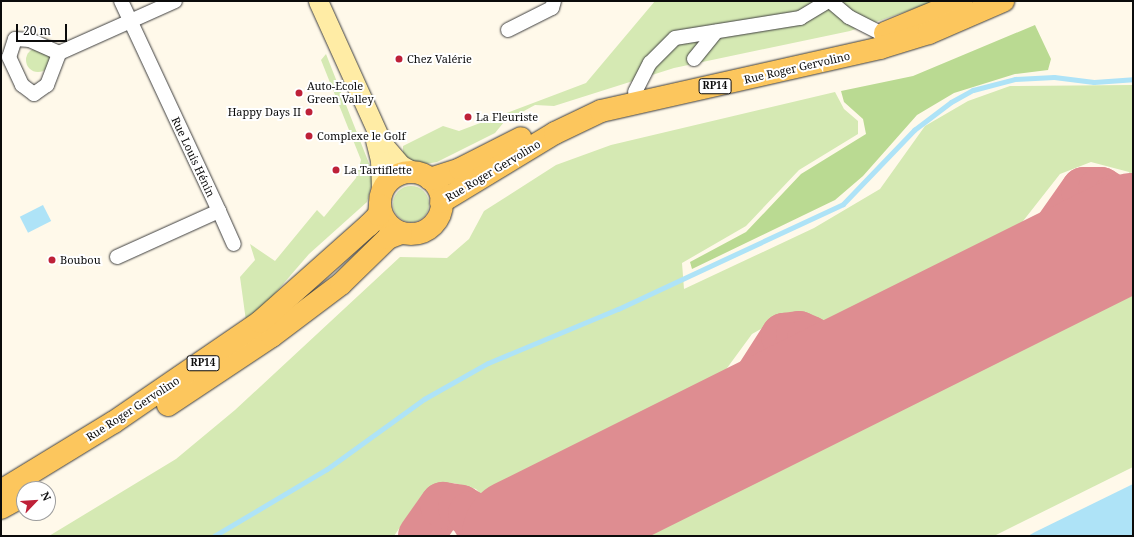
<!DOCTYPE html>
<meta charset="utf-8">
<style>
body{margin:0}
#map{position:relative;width:1134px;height:537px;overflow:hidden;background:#fff9ea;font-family:"Noto Serif",serif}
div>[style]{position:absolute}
.green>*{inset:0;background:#d5e9b3}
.round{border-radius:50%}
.forest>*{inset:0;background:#bada92}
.water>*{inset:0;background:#aee3f7;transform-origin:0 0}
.stream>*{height:5px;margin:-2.5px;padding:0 2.5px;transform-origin:2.5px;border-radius:2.5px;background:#aee3f7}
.taxiway>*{height:46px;margin:-23px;padding:0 23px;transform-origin:23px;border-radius:23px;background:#de8d91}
.runway>*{height:116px;margin:-58px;padding:0 58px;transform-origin:58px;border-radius:58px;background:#de8d91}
.roads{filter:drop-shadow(0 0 1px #3e3e3e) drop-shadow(0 0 1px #3e3e3e)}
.street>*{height:14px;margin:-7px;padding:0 7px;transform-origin:7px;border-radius:7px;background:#fff}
.secondary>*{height:19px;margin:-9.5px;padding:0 9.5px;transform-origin:9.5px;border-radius:9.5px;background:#ffeca5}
.primary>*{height:22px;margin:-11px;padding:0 11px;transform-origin:11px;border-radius:11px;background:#fcc65d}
.primary>.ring{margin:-11px;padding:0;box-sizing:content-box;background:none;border:22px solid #fcc65d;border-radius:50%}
.dots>*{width:11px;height:11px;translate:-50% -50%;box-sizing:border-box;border:2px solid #fff;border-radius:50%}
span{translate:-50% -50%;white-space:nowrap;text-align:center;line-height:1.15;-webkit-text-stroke:4px #fff;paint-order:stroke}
.shield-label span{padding:1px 3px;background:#fff;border:1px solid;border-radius:3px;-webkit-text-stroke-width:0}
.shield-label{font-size:10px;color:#0b0b0b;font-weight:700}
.poi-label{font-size:11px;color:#0b0b0b}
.left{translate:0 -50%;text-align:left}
.right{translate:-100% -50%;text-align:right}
.street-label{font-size:11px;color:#0b0b0b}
.frame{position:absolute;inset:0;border:2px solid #0b0b0b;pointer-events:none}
.north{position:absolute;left:16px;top:481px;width:40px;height:40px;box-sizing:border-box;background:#fff;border:1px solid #9d9d9d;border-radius:50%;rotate:65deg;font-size:11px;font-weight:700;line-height:16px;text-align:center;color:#0b0b0b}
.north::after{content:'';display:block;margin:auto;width:14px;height:18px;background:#be2138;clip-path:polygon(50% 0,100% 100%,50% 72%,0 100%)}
.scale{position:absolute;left:16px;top:24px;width:51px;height:18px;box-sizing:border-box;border:2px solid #0b0b0b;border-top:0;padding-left:5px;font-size:12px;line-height:14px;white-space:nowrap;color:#0b0b0b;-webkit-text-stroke:3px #fff;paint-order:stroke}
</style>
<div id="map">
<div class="green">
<i style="clip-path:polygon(655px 1px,936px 1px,850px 31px,674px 68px,554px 106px,535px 105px,504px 122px,495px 133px,437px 162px,420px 165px,403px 155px,403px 146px,443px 126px,459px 131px,586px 83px)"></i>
<i class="round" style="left:26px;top:48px;width:24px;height:24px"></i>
<i style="clip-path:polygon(326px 54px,370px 166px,375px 171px,367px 202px,309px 254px,253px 319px,246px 321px,240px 277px,255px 260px,250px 244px,275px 261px,317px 210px,324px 217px,356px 178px,361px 160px,321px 60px)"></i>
<i style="clip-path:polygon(1133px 85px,1133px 180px,1129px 172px,1091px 162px,1060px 174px,1005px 244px,847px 328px,789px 313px,752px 334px,708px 394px,490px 504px,476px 489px,454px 483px,420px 498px,394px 536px,49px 536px,176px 459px,235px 410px,400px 257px,447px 258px,469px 239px,484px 211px,556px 165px,611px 145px,835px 92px,844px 109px,858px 121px,858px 134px,799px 170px,746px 226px,682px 263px,684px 289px,814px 228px,880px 189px,925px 126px,968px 101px,1010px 86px)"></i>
<i class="round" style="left:393px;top:186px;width:36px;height:36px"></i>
<i style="clip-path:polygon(1133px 277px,1133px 467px,994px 536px,610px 536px)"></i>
</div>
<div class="forest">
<i style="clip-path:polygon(1035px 25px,1051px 59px,1048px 70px,1015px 74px,954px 93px,917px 115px,863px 176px,835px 200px,692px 269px,690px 262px,746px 232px,801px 174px,866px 134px,863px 119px,844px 102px,841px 91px,913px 76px)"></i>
</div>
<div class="water">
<i style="left:43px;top:205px;width:18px;height:26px;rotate:63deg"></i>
<i style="clip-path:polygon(1133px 484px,1133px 536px,1028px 536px,1035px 532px)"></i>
</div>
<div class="stream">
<i style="left:214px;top:536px;width:131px;rotate:-30.7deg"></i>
<i style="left:327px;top:469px;width:120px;rotate:-35.8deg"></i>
<i style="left:424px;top:399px;width:73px;rotate:-29.4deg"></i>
<i style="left:488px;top:363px;width:141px;rotate:-22.6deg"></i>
<i style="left:618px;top:309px;width:248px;rotate:-25deg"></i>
<i style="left:843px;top:204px;width:103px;rotate:-46.2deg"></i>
<i style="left:914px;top:130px;width:46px;rotate:-37.1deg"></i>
<i style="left:951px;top:102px;width:25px;rotate:-29deg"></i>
<i style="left:973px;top:90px;width:43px;rotate:-14.7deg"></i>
<i style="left:1015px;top:79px;width:39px;rotate:-3deg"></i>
<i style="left:1054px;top:77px;width:40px;rotate:7.1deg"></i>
<i style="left:1094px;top:82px;width:39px;rotate:-4deg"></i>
</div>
<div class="taxiway">
<i style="left:1004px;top:296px;width:34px;rotate:-47deg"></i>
<i style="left:1027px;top:271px;width:99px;rotate:-54.9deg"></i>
<i style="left:1084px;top:190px;width:17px"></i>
<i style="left:1101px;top:190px;width:15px;rotate:32deg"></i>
<i style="left:1114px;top:198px;width:16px;rotate:55deg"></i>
<i style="left:1123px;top:211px;width:29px;rotate:96deg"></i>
<i style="left:1120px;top:240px;width:28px;rotate:135deg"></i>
<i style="left:1100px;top:260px;width:28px;rotate:176deg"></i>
<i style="left:720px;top:436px;width:119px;rotate:-57.4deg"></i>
<i style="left:784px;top:336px;width:15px;rotate:-8deg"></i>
<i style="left:799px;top:334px;width:12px;rotate:24deg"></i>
<i style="left:810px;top:339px;width:18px;rotate:45deg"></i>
<i style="left:823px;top:352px;width:12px;rotate:66deg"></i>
<i style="left:828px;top:363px;width:18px;rotate:90deg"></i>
<i style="left:828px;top:381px;width:26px;rotate:126deg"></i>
<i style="left:813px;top:402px;width:13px;rotate:162deg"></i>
<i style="left:801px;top:406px;width:19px;rotate:180deg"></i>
<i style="left:421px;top:536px;width:38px;rotate:-55deg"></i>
<i style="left:443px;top:505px;width:18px;rotate:9deg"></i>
<i style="left:461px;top:508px;width:12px;rotate:31deg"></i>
<i style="left:471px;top:514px;width:26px;rotate:59deg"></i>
</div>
<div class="runway">
<i style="left:520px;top:536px;width:685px;rotate:-26.45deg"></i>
</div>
<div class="roads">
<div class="street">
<i style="left:830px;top:1px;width:25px;rotate:40deg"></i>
<i style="left:849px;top:17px;width:38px;rotate:27deg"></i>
<i style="left:508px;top:30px;width:49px;rotate:-26.6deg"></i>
<i style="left:552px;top:8px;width:7px;rotate:-74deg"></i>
<i style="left:59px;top:53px;width:32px;rotate:-156deg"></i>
<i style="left:30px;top:40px;width:15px;rotate:-176deg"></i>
<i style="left:15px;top:39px;width:19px;rotate:108deg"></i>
<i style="left:9px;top:57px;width:31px;rotate:65deg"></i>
<i style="left:22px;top:85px;width:15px;rotate:37deg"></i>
<i style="left:34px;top:94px;width:16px;rotate:-35deg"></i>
<i style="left:47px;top:85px;width:34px;rotate:-69deg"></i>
<i style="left:59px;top:53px;width:127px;rotate:-24.1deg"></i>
<i style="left:694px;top:59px;width:35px;rotate:-51deg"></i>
<i style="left:635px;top:92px;width:33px;rotate:-63deg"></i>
<i style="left:650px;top:63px;width:35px;rotate:-45deg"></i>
<i style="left:675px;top:38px;width:127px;rotate:-9.1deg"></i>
<i style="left:800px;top:18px;width:33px;rotate:-31deg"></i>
<i style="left:219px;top:211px;width:36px;rotate:66deg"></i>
<i style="left:117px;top:257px;width:112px;rotate:-24.3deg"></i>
<i style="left:219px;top:211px;width:232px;rotate:-115deg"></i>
</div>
<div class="secondary">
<i style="left:318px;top:1px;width:156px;rotate:65.7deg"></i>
<i style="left:382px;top:143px;width:29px;rotate:49deg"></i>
<i style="left:401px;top:165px;width:15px;rotate:28deg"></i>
<i style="left:375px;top:140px;width:21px;rotate:76deg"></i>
<i style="left:380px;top:160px;width:35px;rotate:88deg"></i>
</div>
<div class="primary">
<i style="left:885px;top:33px;width:83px;rotate:-22.6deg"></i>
<i class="ring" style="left:380px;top:172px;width:40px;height:40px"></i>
<i style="left:430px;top:179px;width:32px;rotate:-18deg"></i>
<i style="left:460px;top:169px;width:68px;rotate:-26.9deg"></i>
<i style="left:441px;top:202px;width:133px;rotate:-31.2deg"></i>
<i style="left:555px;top:133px;width:51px;rotate:-25.6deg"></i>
<i style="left:601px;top:111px;width:286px;rotate:-12.7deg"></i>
<i style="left:880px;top:48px;width:51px;rotate:-17deg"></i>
<i style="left:929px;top:33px;width:81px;rotate:-23.4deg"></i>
<i style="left:168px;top:405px;width:125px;rotate:-33.6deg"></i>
<i style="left:272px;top:336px;width:86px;rotate:-37deg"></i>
<i style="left:341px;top:284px;width:66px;rotate:-44.4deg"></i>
<i style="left:388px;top:238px;width:14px;rotate:-21deg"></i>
<i style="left:1px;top:491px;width:132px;rotate:-31.4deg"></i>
<i style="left:114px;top:422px;width:177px;rotate:-34.4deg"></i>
<i style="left:260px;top:322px;width:146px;rotate:-41.7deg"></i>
<i style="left:369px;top:225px;width:14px;rotate:-45deg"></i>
<i style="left:379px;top:215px;width:10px;rotate:-84deg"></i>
<i style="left:1px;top:508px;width:26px;rotate:-29deg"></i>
</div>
</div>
<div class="dots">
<i style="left:399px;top:59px;background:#be2138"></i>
<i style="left:299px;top:93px;background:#be2138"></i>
<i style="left:309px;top:112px;background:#be2138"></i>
<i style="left:468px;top:117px;background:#be2138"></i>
<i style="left:309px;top:136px;background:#be2138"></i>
<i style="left:336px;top:170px;background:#be2138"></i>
<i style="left:52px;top:260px;background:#be2138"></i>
</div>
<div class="shield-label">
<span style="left:715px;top:86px">RP14</span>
<span style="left:203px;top:363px">RP14</span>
</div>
<div class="poi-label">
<span class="left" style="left:407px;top:59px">Chez Valérie</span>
<span class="left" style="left:307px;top:93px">Auto-Ecole<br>Green Valley</span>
<span class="right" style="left:301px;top:112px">Happy Days II</span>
<span class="left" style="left:476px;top:117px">La Fleuriste</span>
<span class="left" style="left:317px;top:136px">Complexe le Golf</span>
<span class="left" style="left:344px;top:170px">La Tartiflette</span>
<span class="left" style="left:60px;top:260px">Boubou</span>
</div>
<div class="street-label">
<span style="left:797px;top:68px;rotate:-13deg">Rue Roger Gervolino</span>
<span style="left:193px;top:157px;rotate:65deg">Rue Louis Hénin</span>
<span style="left:493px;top:171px;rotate:-31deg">Rue Roger Gervolino</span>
<span style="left:133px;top:409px;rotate:-33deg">Rue Roger Gervolino</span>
</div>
<div class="frame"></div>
<div class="north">N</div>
<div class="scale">20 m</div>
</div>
